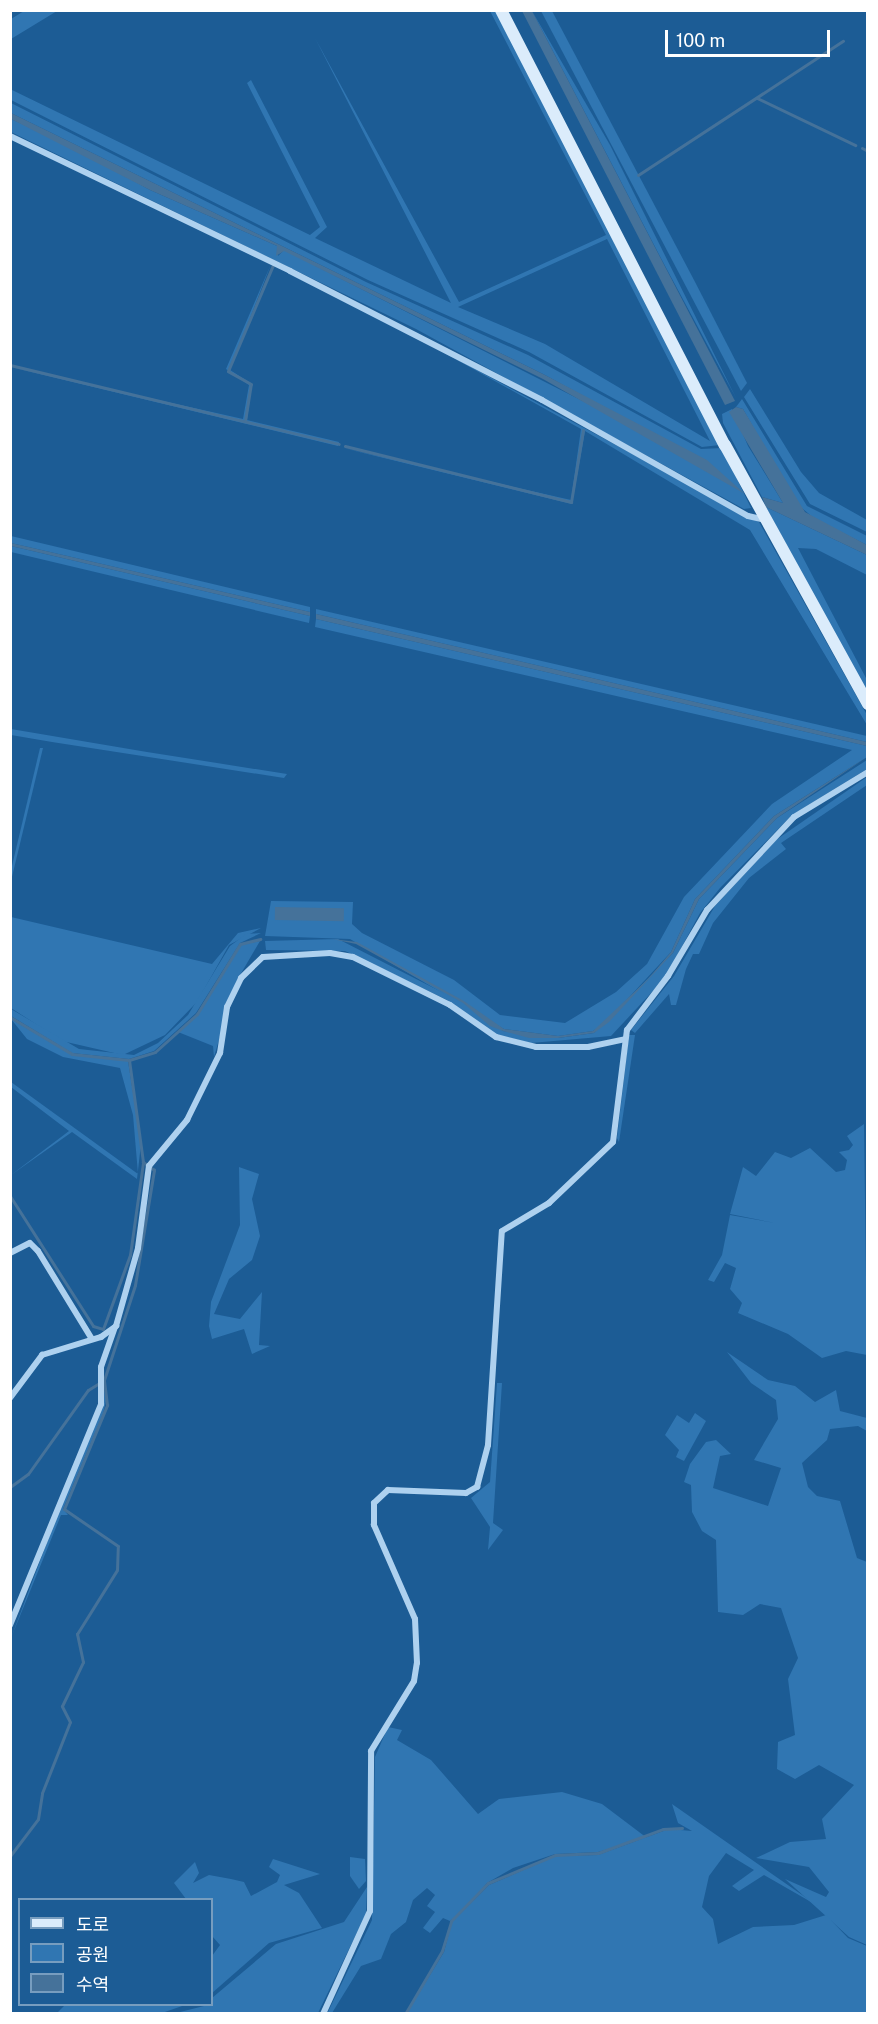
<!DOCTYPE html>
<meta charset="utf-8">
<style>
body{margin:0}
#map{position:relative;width:878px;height:2024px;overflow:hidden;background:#1c5c95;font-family:"Public Sans","Noto Sans KR",sans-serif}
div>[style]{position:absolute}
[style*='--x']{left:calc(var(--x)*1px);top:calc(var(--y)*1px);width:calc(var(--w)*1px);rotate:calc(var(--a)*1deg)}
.green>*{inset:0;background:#3076b2}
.water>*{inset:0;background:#45729a;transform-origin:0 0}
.stream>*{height:3px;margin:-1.5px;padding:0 1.5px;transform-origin:1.5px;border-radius:1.5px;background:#45729a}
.street>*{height:6px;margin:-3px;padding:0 3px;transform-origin:3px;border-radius:3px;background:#aed1ef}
.secondary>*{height:12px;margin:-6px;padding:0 6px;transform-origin:6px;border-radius:6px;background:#dbecfb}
span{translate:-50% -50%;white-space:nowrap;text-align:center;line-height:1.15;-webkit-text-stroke:4.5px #1c5c95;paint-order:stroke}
.frame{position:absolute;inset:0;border:12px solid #fff;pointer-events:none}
.legend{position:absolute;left:18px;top:1898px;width:195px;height:108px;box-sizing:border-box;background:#1c5c95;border:2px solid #779dbf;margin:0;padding:8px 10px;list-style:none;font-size:18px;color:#fff}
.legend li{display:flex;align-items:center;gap:12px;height:30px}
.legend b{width:30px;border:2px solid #779dbf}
.scale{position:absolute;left:665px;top:30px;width:165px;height:27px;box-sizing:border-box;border:3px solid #fff;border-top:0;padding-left:8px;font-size:18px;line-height:21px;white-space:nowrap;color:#fff;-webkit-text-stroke:4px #1c5c95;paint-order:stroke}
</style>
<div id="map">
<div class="green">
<i style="clip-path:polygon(24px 11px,24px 10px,57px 11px,11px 39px,11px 19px)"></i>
<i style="clip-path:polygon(evenodd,490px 11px,496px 11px,720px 445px,702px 447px,529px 352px,368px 280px,11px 100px,10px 89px,310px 235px,320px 227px,247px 83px,251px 80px,327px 227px,315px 238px,451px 303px,315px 38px,459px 302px,606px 235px,490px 11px,607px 239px,710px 441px,545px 344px,458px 307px,607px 239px)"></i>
<i style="clip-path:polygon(532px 11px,610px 145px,736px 398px,664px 264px)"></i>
<i style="clip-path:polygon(541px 11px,552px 11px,694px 280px,747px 383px,741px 391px)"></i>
<i style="clip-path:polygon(11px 103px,366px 282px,528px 355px,701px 449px,722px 448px,751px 508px,744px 509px,416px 329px,11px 132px,11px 119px,68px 145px,150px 190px,277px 246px,278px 256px,284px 250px,715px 468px,545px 375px,11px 113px)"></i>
<i style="clip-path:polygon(271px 264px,230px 370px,252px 384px,247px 420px,339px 442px,338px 446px,11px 367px,243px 419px,249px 385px,226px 369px)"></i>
<i style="clip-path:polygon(432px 346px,759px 522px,867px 715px,867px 725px,750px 530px,585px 431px,572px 504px,343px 448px,571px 500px,581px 429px)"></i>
<i style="clip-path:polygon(750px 389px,801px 472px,819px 493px,867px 520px,867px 532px,810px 504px,744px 397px)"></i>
<i style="clip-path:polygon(742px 399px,807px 506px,867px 536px,867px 545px,815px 519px,797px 504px,743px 409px,736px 407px)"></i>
<i style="clip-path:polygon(732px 409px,748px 446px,783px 503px,762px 497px,723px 423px,722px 414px)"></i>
<i style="clip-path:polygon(766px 507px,867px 555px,867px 575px,816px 549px,798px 548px,867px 680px,867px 694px)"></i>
<i style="clip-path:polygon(11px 536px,310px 607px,310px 612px,11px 543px)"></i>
<i style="clip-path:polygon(11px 546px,310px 616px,309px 623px,11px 552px)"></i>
<i style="clip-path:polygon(316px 609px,867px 736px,867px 742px,316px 614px)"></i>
<i style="clip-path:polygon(316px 619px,867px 746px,867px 757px,774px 816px,695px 899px,671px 952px,607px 1021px,593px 1031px,558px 1036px,504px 1029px,350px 939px,265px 936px,271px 901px,353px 902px,352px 924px,362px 933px,454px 980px,500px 1015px,565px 1023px,616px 992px,647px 964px,684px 897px,772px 804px,852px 750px,315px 627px)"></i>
<i style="clip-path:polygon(11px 729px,147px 752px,287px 774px,284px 778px,52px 742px,11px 735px)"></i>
<i style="clip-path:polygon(40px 748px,43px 748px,11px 881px,11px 870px)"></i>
<i style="clip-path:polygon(867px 760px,867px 769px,792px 815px,720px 888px,700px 913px,665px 978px,611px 1036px,531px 1043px,497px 1035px,447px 1000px,345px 951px,266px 950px,265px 941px,338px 939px,463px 1003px,503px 1031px,558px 1038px,594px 1033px,673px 953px,699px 899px,777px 818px)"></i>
<i style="clip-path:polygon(867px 777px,867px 785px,781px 843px,786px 849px,749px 878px,713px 923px,699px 954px,693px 954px,686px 969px,676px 1005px,671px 1005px,669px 994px,635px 1033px,631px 1030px,674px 976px,715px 906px,776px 840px)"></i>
<i style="clip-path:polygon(11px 917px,212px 964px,238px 933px,261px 928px,229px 945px,197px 1002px,165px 1035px,123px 1055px,62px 1041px,11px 1008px)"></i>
<i style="clip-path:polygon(261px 933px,240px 943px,196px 1013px,154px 1051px,129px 1059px,72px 1053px,11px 1016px,11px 1009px,79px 1049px,134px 1055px,158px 1043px,188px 1015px,230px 946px,246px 934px)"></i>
<i style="clip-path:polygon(260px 941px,236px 982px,214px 1057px,213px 1046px,178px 1032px,198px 1015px,241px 945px)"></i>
<i style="clip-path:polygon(11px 1019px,72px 1055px,128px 1061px,141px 1144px,137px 1179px,72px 1132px,11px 1175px,69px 1131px,11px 1087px,11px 1082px,138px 1174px,133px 1115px,120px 1068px,63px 1057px,27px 1039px)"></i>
<i style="clip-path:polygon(629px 1035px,635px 1035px,619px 1142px,617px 1138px)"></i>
<i style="clip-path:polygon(864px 1124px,867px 1355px,846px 1351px,822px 1358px,788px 1334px,738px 1313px,742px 1303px,730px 1289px,736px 1268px,725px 1263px,714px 1282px,708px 1280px,722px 1255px,730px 1215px,775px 1223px,730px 1214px,743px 1167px,756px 1176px,775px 1152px,791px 1158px,810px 1148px,836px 1172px,845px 1170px,847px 1160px,839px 1152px,849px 1150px,853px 1145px,847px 1136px)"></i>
<i style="clip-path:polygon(239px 1167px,259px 1174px,252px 1199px,260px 1236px,252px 1260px,229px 1279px,214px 1314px,240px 1319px,262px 1292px,259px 1345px,270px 1346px,252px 1354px,244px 1329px,212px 1339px,209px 1326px,211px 1302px,240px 1225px)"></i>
<i style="clip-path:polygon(727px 1352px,768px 1380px,795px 1386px,815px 1402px,836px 1390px,840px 1411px,867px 1418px,867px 1431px,858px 1426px,830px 1429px,827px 1440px,802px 1463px,808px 1487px,817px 1496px,840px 1501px,857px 1558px,867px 1562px,867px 1945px,849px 1937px,785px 1879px,826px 1897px,829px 1892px,809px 1867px,756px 1858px,790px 1842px,826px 1839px,822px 1819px,854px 1785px,819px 1765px,795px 1779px,777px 1769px,778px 1742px,795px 1735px,788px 1679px,798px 1658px,781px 1608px,760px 1604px,743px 1615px,718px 1612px,716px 1540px,702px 1531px,692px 1512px,691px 1485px,684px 1482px,690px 1464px,706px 1442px,716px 1440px,731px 1454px,720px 1456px,713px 1488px,768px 1506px,781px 1468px,754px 1460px,778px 1419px,776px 1400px,751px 1383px)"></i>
<i style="clip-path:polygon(497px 1383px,502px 1383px,493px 1523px,503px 1530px,488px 1550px,490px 1527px,471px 1498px,490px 1482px)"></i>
<i style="clip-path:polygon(106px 1386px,107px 1397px,103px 1414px,63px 1509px,68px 1515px,61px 1515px,11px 1638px)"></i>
<i style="clip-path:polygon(695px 1413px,706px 1421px,684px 1461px,676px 1457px,679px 1450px,665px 1435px,677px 1415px,689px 1423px)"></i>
<i style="clip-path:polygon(388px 1727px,402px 1730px,397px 1740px,431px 1760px,478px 1814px,499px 1799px,562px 1792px,602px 1804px,647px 1838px,598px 1852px,555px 1854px,513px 1868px,487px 1883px,461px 1913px,450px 1921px,443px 1918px,430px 1933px,423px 1928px,435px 1912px,427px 1906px,435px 1895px,427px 1888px,413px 1900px,406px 1922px,391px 1934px,381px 1959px,361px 1966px,332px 2013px,327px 2014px,372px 1920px,375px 1757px)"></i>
<i style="clip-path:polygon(672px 1804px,818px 1906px,764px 1875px,739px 1891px,732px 1886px,754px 1870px,726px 1853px,709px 1876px,702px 1907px,713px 1919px,718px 1944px,753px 1927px,794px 1925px,826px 1915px,848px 1938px,867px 1946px,867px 2013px,407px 2013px,444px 1952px,452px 1922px,489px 1885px,556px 1856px,598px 1855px,669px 1829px,692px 1831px,678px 1823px)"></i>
<i style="clip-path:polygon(350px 1857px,365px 1859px,366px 1881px,359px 1889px,350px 1876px)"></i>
<i style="clip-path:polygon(273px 1859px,320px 1874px,284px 1885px,299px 1893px,322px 1928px,269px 1943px,212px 1993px,212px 1956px,220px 1945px,212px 1936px,212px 1900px,186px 1899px,174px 1883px,195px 1862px,199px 1873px,193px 1883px,209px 1875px,231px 1879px,244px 1882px,251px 1896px,277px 1882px,280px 1875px,269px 1867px)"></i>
<i style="clip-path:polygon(367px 1887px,366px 1914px,318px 2013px,172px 2014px,212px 2004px,212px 1998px,276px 1944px,344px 1922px)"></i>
<i style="clip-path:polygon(65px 2005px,66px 2004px,185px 2005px,162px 2013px,57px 2013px)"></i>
</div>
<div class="water">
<i style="clip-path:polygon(522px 11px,532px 11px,735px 401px,725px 405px)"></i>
<i style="clip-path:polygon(11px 113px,545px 375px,707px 460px,745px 494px,543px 379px,284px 251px,276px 256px,277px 246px,150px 190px,11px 119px)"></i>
<i style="clip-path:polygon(736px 407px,743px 409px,805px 512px,867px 545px,867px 555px,766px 507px,762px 497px,783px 503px,729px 412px)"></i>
<i style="clip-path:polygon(11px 543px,310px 612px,310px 616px,11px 546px)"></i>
<i style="clip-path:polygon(316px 614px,867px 742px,867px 746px,316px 619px)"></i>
<i style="clip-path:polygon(867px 757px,777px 818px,699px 899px,673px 953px,609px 1022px,594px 1033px,558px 1038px,529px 1038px,503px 1031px,490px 1026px,463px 1003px,356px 944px,332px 939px,357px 942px,464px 1001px,504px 1029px,558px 1036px,593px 1031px,648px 979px,671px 952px,695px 899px,774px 816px)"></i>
<i style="left:275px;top:907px;width:69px;height:13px;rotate:1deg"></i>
</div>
<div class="stream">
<i style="--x:757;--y:98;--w:109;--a:25.6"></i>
<i style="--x:862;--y:148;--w:7;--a:27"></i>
<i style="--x:638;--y:175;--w:245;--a:-33.2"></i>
<i style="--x:10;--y:365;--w:338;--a:13.5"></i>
<i style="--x:245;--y:421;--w:37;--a:-81"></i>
<i style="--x:251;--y:384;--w:26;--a:-151"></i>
<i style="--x:228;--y:371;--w:115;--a:-67"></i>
<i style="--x:345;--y:446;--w:233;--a:13.9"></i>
<i style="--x:571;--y:502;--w:73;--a:-80.5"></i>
<i style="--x:10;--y:1017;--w:72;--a:30.8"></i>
<i style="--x:72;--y:1054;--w:57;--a:6"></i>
<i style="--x:129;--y:1060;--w:27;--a:-17"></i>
<i style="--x:155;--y:1052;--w:57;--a:-42.1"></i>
<i style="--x:197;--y:1014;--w:82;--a:-58.4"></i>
<i style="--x:240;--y:944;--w:21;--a:-14"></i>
<i style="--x:10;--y:1196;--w:154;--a:57.4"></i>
<i style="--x:93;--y:1326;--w:10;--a:17"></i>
<i style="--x:103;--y:1329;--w:79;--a:-70"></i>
<i style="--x:130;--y:1255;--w:94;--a:-82"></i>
<i style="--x:10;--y:1487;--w:22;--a:-36"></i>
<i style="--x:28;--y:1474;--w:103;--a:-54.5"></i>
<i style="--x:88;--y:1390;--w:19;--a:-32"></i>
<i style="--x:104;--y:1380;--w:100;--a:-71.9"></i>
<i style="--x:135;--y:1285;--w:117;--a:-80.6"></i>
<i style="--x:154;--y:1170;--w:14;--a:-144"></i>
<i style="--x:143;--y:1162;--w:103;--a:-97.8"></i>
<i style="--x:10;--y:1856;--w:46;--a:-52.9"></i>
<i style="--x:38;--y:1819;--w:26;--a:-81"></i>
<i style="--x:42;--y:1793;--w:76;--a:-68.5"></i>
<i style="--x:70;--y:1722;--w:18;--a:-117"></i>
<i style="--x:62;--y:1706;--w:49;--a:-64.5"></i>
<i style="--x:83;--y:1662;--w:29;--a:-102"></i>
<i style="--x:77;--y:1634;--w:75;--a:-58"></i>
<i style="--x:117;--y:1570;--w:24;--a:-88"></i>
<i style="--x:118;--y:1546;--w:65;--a:-145.6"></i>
<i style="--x:64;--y:1509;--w:113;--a:-67.5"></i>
<i style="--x:107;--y:1405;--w:25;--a:-97"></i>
<i style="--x:405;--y:2014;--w:73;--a:-59.6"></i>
<i style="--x:442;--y:1951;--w:31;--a:-73"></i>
<i style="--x:451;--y:1921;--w:53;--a:-45.8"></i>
<i style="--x:488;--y:1883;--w:73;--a:-22.7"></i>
<i style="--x:555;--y:1855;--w:43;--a:-2.7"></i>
<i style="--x:598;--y:1853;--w:69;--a:-20.3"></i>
<i style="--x:663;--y:1829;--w:19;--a:-3"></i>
</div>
<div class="street">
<i style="--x:10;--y:136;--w:311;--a:25.7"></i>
<i style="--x:290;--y:271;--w:283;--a:27.1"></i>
<i style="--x:542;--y:400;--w:236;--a:29.4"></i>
<i style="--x:748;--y:516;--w:18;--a:13"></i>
<i style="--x:10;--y:1253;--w:22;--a:-27"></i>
<i style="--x:30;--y:1243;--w:11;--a:45"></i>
<i style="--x:38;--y:1251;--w:103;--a:58.5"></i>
<i style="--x:10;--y:1398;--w:54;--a:-53.3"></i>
<i style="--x:42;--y:1355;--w:62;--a:-17"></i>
<i style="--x:101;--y:1337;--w:19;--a:-36"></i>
<i style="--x:116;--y:1326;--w:81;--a:-74.2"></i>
<i style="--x:138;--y:1248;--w:83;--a:-82.4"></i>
<i style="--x:149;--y:1166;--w:60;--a:-50.4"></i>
<i style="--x:187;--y:1120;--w:75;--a:-63.8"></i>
<i style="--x:220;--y:1053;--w:47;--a:-81.3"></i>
<i style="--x:227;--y:1007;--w:32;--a:-64"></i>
<i style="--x:241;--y:978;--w:30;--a:-44"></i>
<i style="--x:263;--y:957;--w:67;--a:-3.4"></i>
<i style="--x:330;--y:953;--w:23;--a:10"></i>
<i style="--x:353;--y:957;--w:108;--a:26.3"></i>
<i style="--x:450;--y:1005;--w:56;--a:34.8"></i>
<i style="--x:496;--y:1037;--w:41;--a:14"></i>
<i style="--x:536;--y:1047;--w:52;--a:0"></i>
<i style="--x:588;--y:1047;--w:38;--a:-12"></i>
<i style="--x:10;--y:1625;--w:239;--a:-67.6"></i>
<i style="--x:101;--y:1404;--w:37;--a:-90"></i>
<i style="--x:101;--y:1367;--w:42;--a:-70.7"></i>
<i style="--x:323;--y:2014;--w:113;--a:-65.5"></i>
<i style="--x:370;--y:1911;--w:160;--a:-89.6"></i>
<i style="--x:371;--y:1751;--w:82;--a:-58.4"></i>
<i style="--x:414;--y:1681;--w:18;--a:-81"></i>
<i style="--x:417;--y:1663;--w:44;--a:-92.6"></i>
<i style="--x:415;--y:1619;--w:103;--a:-113.6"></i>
<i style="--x:374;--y:1525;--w:22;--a:-90"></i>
<i style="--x:374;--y:1503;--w:19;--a:-43"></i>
<i style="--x:388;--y:1490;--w:78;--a:2.2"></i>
<i style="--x:466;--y:1493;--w:13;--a:-29"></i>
<i style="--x:477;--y:1487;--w:43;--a:-75.3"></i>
<i style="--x:488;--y:1445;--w:214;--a:-86.3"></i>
<i style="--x:502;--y:1231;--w:55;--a:-30.8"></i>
<i style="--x:549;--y:1203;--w:88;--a:-43.6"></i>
<i style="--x:613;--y:1142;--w:113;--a:-82.9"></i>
<i style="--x:627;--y:1030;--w:68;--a:-52.8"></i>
<i style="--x:668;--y:976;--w:77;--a:-59.4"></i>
<i style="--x:707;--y:910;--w:127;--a:-46.9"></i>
<i style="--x:794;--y:817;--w:87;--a:-31.3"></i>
</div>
<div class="secondary">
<i style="--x:501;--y:10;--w:489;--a:62.8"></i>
<i style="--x:725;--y:445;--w:296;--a:61.1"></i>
</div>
<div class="frame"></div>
<ul class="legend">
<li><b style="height:8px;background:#dbecfb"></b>도로</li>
<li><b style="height:16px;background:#3076b2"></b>공원</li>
<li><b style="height:16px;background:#45729a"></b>수역</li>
</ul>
<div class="scale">100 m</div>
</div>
